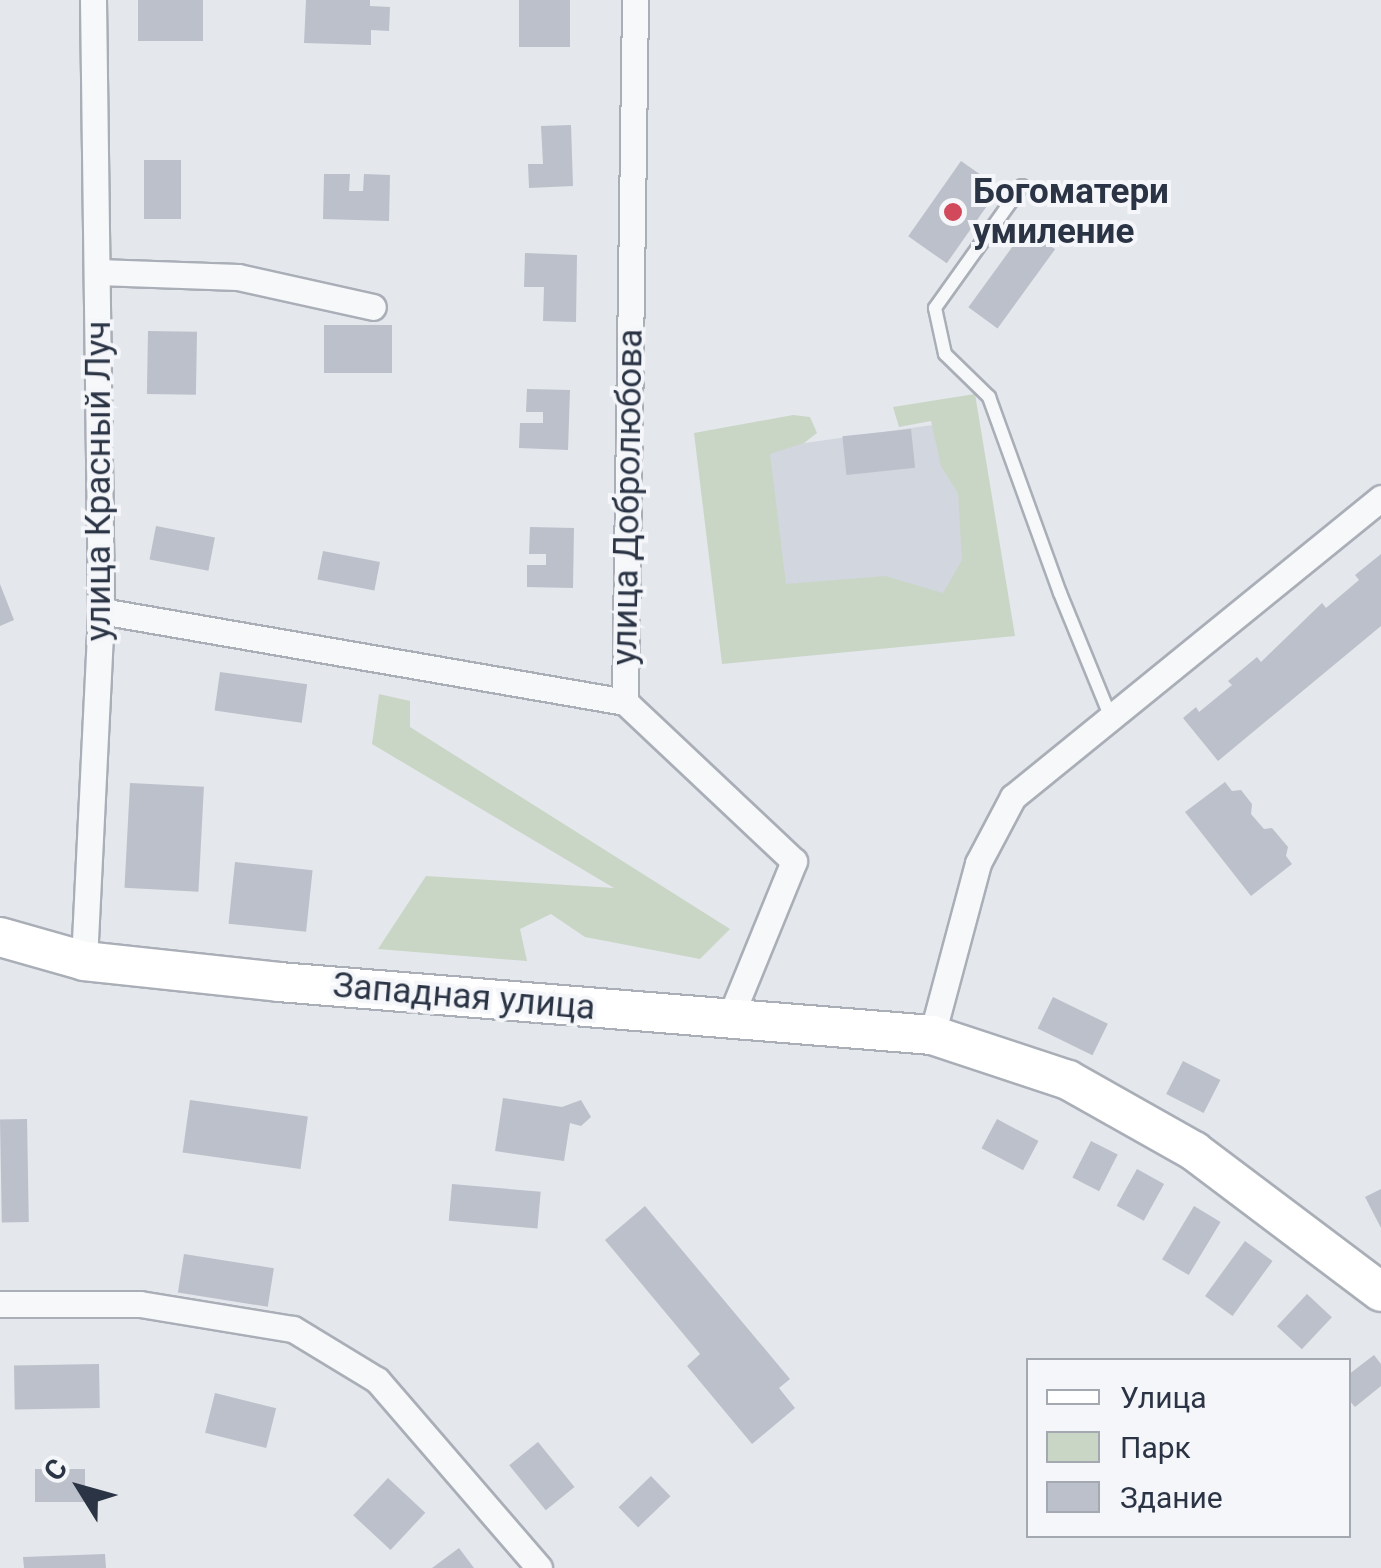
<!DOCTYPE html>
<meta charset="utf-8">
<style>
body{margin:0}
#map{position:relative;width:1381px;height:1568px;overflow:hidden;background:#e4e7ec;font-family:Roboto,sans-serif}
div>[style]{position:absolute}
[style*='--x']{left:calc(var(--x)*1px);top:calc(var(--y)*1px);width:calc(var(--w)*1px);rotate:calc(var(--a)*1deg)}
.built>*{inset:0;background:#d2d6de;transform-origin:0 0}
.green>*{inset:0;background:#c9d6c5}
.building>*{inset:0;background:#bbc0ca;transform-origin:0 0}
.roads{filter:drop-shadow(2px 0 #a9aeb7) drop-shadow(-2px 0 #a9aeb7) drop-shadow(0 2px #a9aeb7) drop-shadow(0 -2px #a9aeb7)}
.lane>*{height:12px;margin:-6px;padding:0 6px;transform-origin:6px;border-radius:6px;background:#f7f8fa}
.street>*{height:25px;margin:-12.5px;padding:0 12.5px;transform-origin:12.5px;border-radius:12.5px;background:#f7f8fa}
.secondary>*{height:38px;margin:-19px;padding:0 19px;transform-origin:19px;border-radius:19px;background:#fff}
.dots>*{width:28px;height:28px;translate:-50% -50%;box-sizing:border-box;border:5px solid #f4f6f9;border-radius:50%}
span{translate:-50% -50%;white-space:nowrap;text-align:center;line-height:1.15;-webkit-text-stroke:8px #f4f6f9;paint-order:stroke}
.poi-label{font-size:35px;color:#2b3445;font-weight:700}
.left{translate:0 -50%;text-align:left}
.street-label{font-size:35px;color:#2b3445}
.legend{position:absolute;left:1026px;top:1358px;width:325px;height:180px;box-sizing:border-box;background:#f4f6f9;border:2px solid #a4a8b1;margin:0;padding:12px 18px;list-style:none;font-size:30px;color:#2b3445}
.legend li{display:flex;align-items:center;gap:20px;height:50px}
.legend b{width:50px;border:2px solid #a4a8b1}
.north{position:absolute;left:30px;top:1438px;width:100px;height:100px;-webkit-text-stroke:8px #f4f6f9;paint-order:stroke;rotate:307deg;font-size:28px;font-weight:700;line-height:40px;text-align:center;color:#2b3445}
.north::after{content:'';display:block;margin:auto;width:35px;height:45px;background:#2b3445;clip-path:polygon(50% 0,100% 100%,50% 72%,0 100%)}
</style>
<div id="map">
<div class="built">
<i style="left:954px;top:422px;width:169px;height:219px;rotate:82deg"></i>
</div>
<div class="green">
<i style="clip-path:polygon(975px 394px,1015px 636px,722px 664px,694px 433px,793px 415px,810px 417px,817px 433px,804px 443px,770px 454px,786px 584px,885px 576px,943px 593px,962px 560px,958px 493px,941px 466px,931px 421px,899px 427px,893px 407px)"></i>
<i style="clip-path:polygon(379px 694px,410px 701px,410px 727px,730px 929px,700px 959px,585px 937px,551px 914px,520px 929px,527px 961px,378px 949px,426px 876px,614px 888px,372px 744px)"></i>
</div>
<div class="building">
<i style="left:138px;top:0;width:65px;height:41px"></i>
<i style="clip-path:polygon(306px 0,370px 0,370px 6px,390px 7px,389px 31px,371px 30px,371px 45px,304px 43px)"></i>
<i style="left:519px;top:0;width:51px;height:47px"></i>
<i style="clip-path:polygon(571px 125px,573px 186px,529px 188px,528px 164px,543px 164px,541px 126px)"></i>
<i style="left:144px;top:160px;width:37px;height:59px"></i>
<i style="left:961px;top:161px;width:47px;height:92px;rotate:35deg"></i>
<i style="clip-path:polygon(324px 174px,350px 174px,349px 191px,363px 191px,364px 174px,390px 175px,389px 221px,323px 219px)"></i>
<i style="left:1026px;top:228px;width:36px;height:98px;rotate:36deg"></i>
<i style="clip-path:polygon(525px 253px,577px 255px,576px 322px,543px 321px,544px 287px,524px 287px)"></i>
<i style="left:324px;top:325px;width:68px;height:48px"></i>
<i style="left:148px;top:331px;width:49px;height:63px;rotate:1deg"></i>
<i style="clip-path:polygon(527px 389px,570px 390px,568px 450px,519px 448px,520px 423px,543px 423px,543px 412px,526px 412px)"></i>
<i style="left:911px;top:429px;width:39px;height:69px;rotate:84deg"></i>
<i style="left:156px;top:526px;width:60px;height:34px;rotate:11deg"></i>
<i style="clip-path:polygon(530px 527px,574px 528px,573px 588px,527px 587px,527px 565px,546px 565px,546px 554px,529px 554px)"></i>
<i style="left:323px;top:551px;width:58px;height:29px;rotate:11deg"></i>
<i style="clip-path:polygon(1381px 554px,1381px 626px,1218px 761px,1183px 718px,1196px 707px,1199px 712px,1232px 685px,1228px 681px,1257px 657px,1261px 662px,1322px 603px,1326px 608px,1359px 580px,1355px 575px)"></i>
<i style="clip-path:polygon(0 584px,14px 620px,0 626px)"></i>
<i style="left:220px;top:672px;width:88px;height:39px;rotate:8deg"></i>
<i style="clip-path:polygon(1225px 782px,1232px 791px,1241px 790px,1252px 804px,1251px 814px,1264px 829px,1272px 828px,1288px 847px,1286px 856px,1292px 864px,1251px 896px,1185px 812px)"></i>
<i style="left:130px;top:783px;width:74px;height:105px;rotate:3deg"></i>
<i style="left:235px;top:862px;width:78px;height:62px;rotate:6deg"></i>
<i style="left:1053px;top:997px;width:61px;height:35px;rotate:26deg"></i>
<i style="left:1183px;top:1061px;width:42px;height:37px;rotate:27deg"></i>
<i style="clip-path:polygon(503px 1098px,562px 1107px,581px 1100px,591px 1117px,581px 1126px,570px 1123px,564px 1161px,495px 1151px)"></i>
<i style="left:190px;top:1100px;width:119px;height:53px;rotate:8deg"></i>
<i style="left:27px;top:1119px;width:103px;height:27px;rotate:89deg"></i>
<i style="left:997px;top:1119px;width:47px;height:33px;rotate:28deg"></i>
<i style="left:1091px;top:1141px;width:30px;height:41px;rotate:27deg"></i>
<i style="left:1137px;top:1169px;width:31px;height:42px;rotate:29deg"></i>
<i style="left:452px;top:1184px;width:89px;height:37px;rotate:5deg"></i>
<i style="clip-path:polygon(1381px 1189px,1381px 1228px,1365px 1197px)"></i>
<i style="clip-path:polygon(645px 1206px,790px 1379px,779px 1388px,795px 1408px,752px 1444px,687px 1366px,700px 1354px,605px 1240px)"></i>
<i style="left:1194px;top:1206px;width:31px;height:62px;rotate:31deg"></i>
<i style="left:1245px;top:1241px;width:34px;height:68px;rotate:36deg"></i>
<i style="left:184px;top:1254px;width:91px;height:39px;rotate:9deg"></i>
<i style="left:1307px;top:1294px;width:34px;height:44px;rotate:43deg"></i>
<i style="clip-path:polygon(1374px 1355px,1381px 1364px,1381px 1386px,1355px 1407px,1348px 1399px,1348px 1375px)"></i>
<i style="left:99px;top:1364px;width:44px;height:85px;rotate:89deg"></i>
<i style="left:215px;top:1393px;width:63px;height:41px;rotate:14deg"></i>
<i style="left:538px;top:1442px;width:58px;height:37px;rotate:51deg"></i>
<i style="left:35px;top:1469px;width:50px;height:33px"></i>
<i style="left:651px;top:1476px;width:28px;height:45px;rotate:46deg"></i>
<i style="left:388px;top:1478px;width:51px;height:51px;rotate:43deg"></i>
<i style="clip-path:polygon(459px 1548px,474px 1568px,432px 1568px)"></i>
<i style="clip-path:polygon(105px 1554px,106px 1568px,24px 1568px,23px 1557px)"></i>
</div>
<div class="roads">
<div class="lane">
<i style="--x:1022;--y:186;--w:150;--a:125.5"></i>
<i style="--x:935;--y:308;--w:47;--a:77.7"></i>
<i style="--x:945;--y:354;--w:62;--a:44.3"></i>
<i style="--x:989;--y:397;--w:208;--a:70.1"></i>
<i style="--x:1060;--y:593;--w:135;--a:67.8"></i>
</div>
<div class="street">
<i style="--x:98;--y:272;--w:140;--a:2"></i>
<i style="--x:238;--y:277;--w:138;--a:12.5"></i>
<i style="--x:101;--y:611;--w:532;--a:9.85"></i>
<i style="--x:625;--y:702;--w:702;--a:-89.18"></i>
<i style="--x:625;--y:702;--w:232;--a:43.3"></i>
<i style="--x:794;--y:861;--w:170;--a:112.2"></i>
<i style="--x:84;--y:961;--w:350;--a:-87.2"></i>
<i style="--x:101;--y:611;--w:611;--a:-90.75"></i>
<i style="--x:932;--y:1035;--w:178;--a:-75"></i>
<i style="--x:978;--y:863;--w:75;--a:-62.1"></i>
<i style="--x:1013;--y:797;--w:474;--a:-39.1"></i>
<i style="--x:0;--y:1304;--w:140;--a:0"></i>
<i style="--x:140;--y:1304;--w:155;--a:9.3"></i>
<i style="--x:293;--y:1329;--w:98;--a:31.3"></i>
<i style="--x:377;--y:1380;--w:248;--a:49.2"></i>
</div>
<div class="secondary">
<i style="--x:0;--y:937;--w:87;--a:15.9"></i>
<i style="--x:84;--y:961;--w:196;--a:6.1"></i>
<i style="--x:279;--y:982;--w:655;--a:4.64"></i>
<i style="--x:932;--y:1035;--w:143;--a:18.3"></i>
<i style="--x:1068;--y:1080;--w:145;--a:29.4"></i>
<i style="--x:1194;--y:1151;--w:234;--a:37"></i>
</div>
</div>
<div class="dots">
<i style="left:953px;top:212px;background:#d1495b"></i>
</div>
<div class="poi-label">
<span class="left" style="left:973px;top:212px">Богоматери<br>умиление</span>
</div>
<div class="street-label">
<span style="left:99px;top:481px;rotate:-90deg">улица Красный Луч</span>
<span style="left:628px;top:497px;rotate:-89deg">улица Добролюбова</span>
<span style="left:464px;top:997px;rotate:5deg">Западная улица</span>
</div>
<ul class="legend">
<li><b style="height:12px;background:#fff"></b>Улица</li>
<li><b style="height:28px;background:#c9d6c5"></b>Парк</li>
<li><b style="height:28px;background:#bbc0ca"></b>Здание</li>
</ul>
<div class="north">С</div>
</div>
